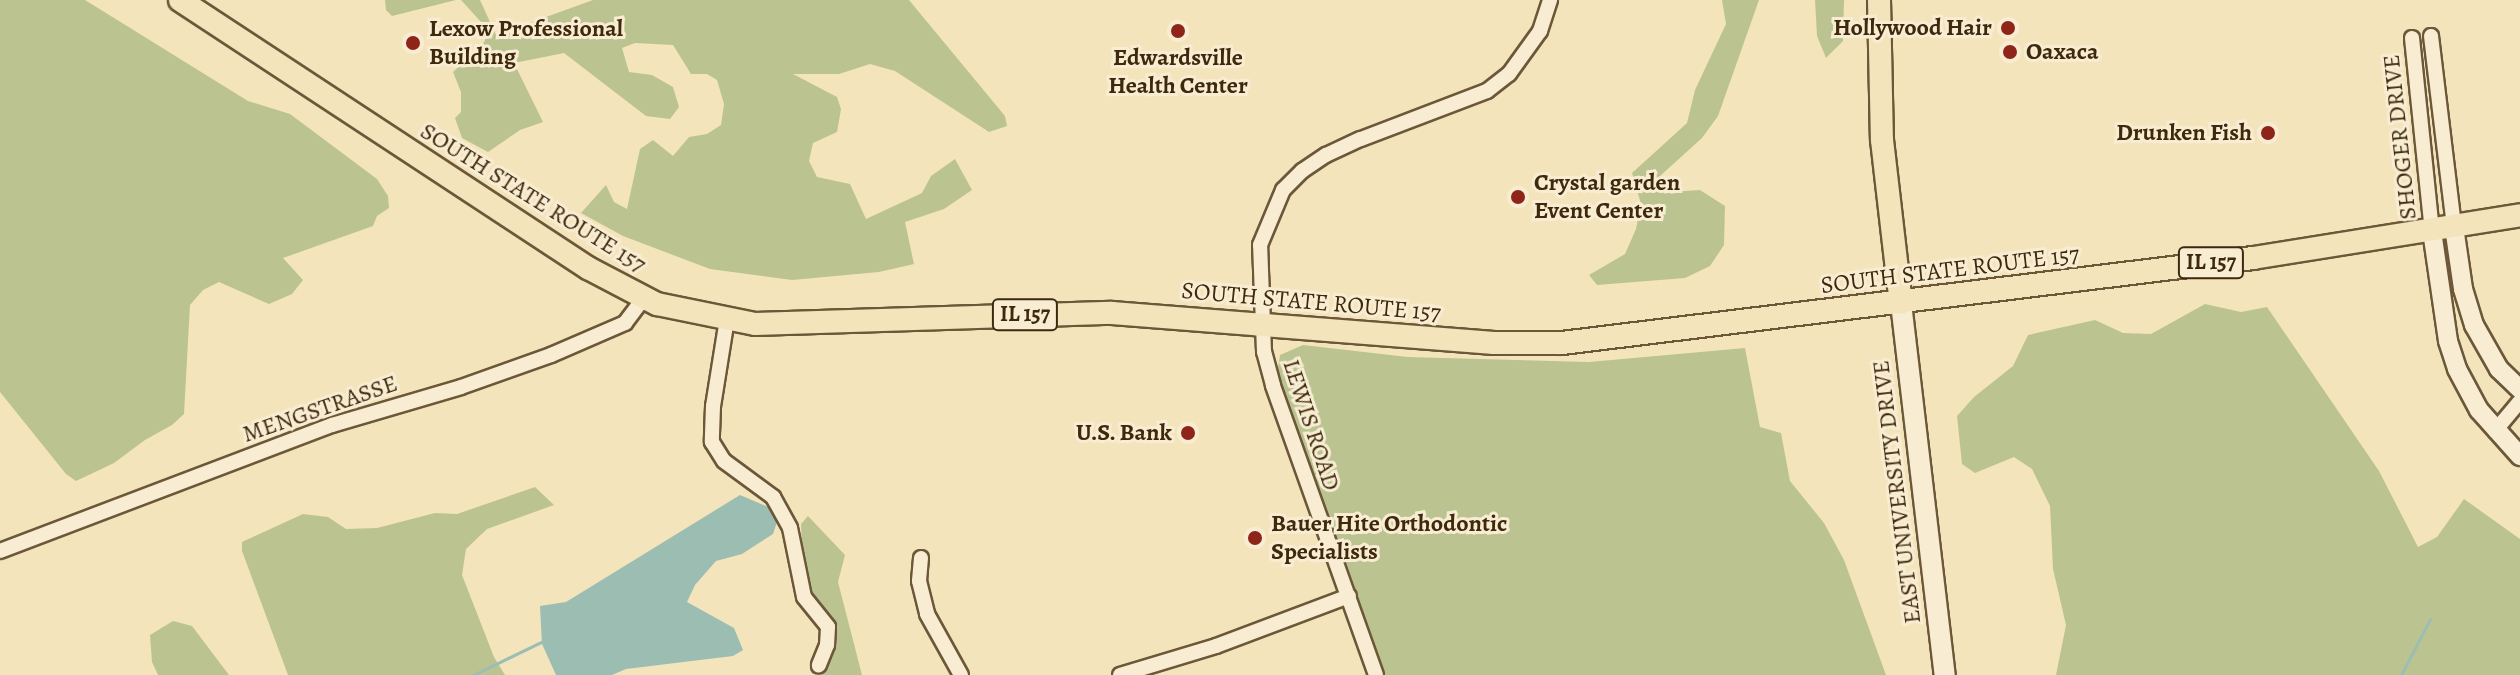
<!DOCTYPE html>
<style>
body{margin:0}
#map{position:relative;width:2520px;height:675px;overflow:hidden;background:#f4e4bc;font-family:Alegreya,serif}
div>[style]{position:absolute}
[style*='--x']{left:calc(var(--x)*1px);top:calc(var(--y)*1px);width:calc(var(--w)*1px);rotate:calc(var(--a)*1deg)}
.green>*{inset:0;background:#bbc491}
.water>*{inset:0;background:#9cbeb2}
.stream>*{height:3px;margin:-1.5px;padding:0 1.5px;transform-origin:1.5px;border-radius:1.5px;background:#9cbeb2}
.roads{filter:drop-shadow(2px 0 #6c5839) drop-shadow(-2px 0 #6c5839) drop-shadow(0 2px #6c5839) drop-shadow(0 -2px #6c5839)}
.minor>*{height:14px;margin:-7px;padding:0 7px;transform-origin:7px;border-radius:7px;background:#f8edd3}
.tertiary>*{height:18px;margin:-9px;padding:0 9px;transform-origin:9px;border-radius:9px;background:#f8edd3}
.secondary>*{height:20px;margin:-10px;padding:0 10px;transform-origin:10px;border-radius:10px;background:#f8edd3}
.primary>*{height:22px;margin:-11px;padding:0 11px;transform-origin:11px;border-radius:11px;background:#f4e4bc}
.dots>*{width:22px;height:22px;translate:-50% -50%;box-sizing:border-box;border:4px solid #f8edd3;border-radius:50%}
span{translate:-50% -50%;white-space:nowrap;text-align:center;line-height:1.15;-webkit-text-stroke:6px #f8edd3;paint-order:stroke}
.shield-label span{padding:2px 6px;background:#f8edd3;border:2px solid;border-radius:6px;-webkit-text-stroke-width:0}
.shield-label{font-size:22px;color:#3e290d;font-weight:700}
.poi-label{font-size:24px;color:#3e290d;font-weight:700}
.right{translate:-100% -50%;text-align:right}
.left{translate:0 -50%;text-align:left}
.street-label{font-size:24px;color:#3e290d}
</style>
<div id="map">
<div class="green">
<i style="clip-path:polygon(0 0,85px 0,248px 101px,290px 114px,377px 179px,388px 196px,389px 208px,377px 216px,373px 226px,283px 258px,303px 280px,292px 294px,269px 304px,219px 282px,203px 290px,190px 305px,184px 414px,172px 425px,145px 440px,114px 463px,76px 481px,66px 474px,0 392px)"></i>
<i style="clip-path:polygon(385px 0,456px 0,392px 16px,386px 10px)"></i>
<i style="clip-path:polygon(461px 0,480px 0,496px 35px,593px 0,909px 0,1005px 116px,1007px 126px,989px 132px,895px 71px,870px 64px,839px 74px,793px 74px,837px 97px,841px 109px,837px 132px,813px 143px,809px 161px,817px 177px,850px 184px,866px 219px,922px 193px,931px 176px,955px 159px,972px 190px,944px 209px,905px 222px,914px 264px,879px 272px,792px 280px,710px 269px,623px 236px,581px 213px,606px 185px,614px 202px,627px 209px,640px 149px,653px 140px,673px 156px,689px 137px,707px 134px,721px 125px,724px 104px,717px 80px,707px 74px,691px 74px,673px 45px,635px 43px,622px 48px,629px 72px,652px 75px,673px 87px,679px 107px,670px 119px,646px 116px,564px 53px,514px 63px,543px 122px,520px 130px,488px 152px,462px 138px,455px 118px,461px 112px,461px 92px,453px 72px,485px 41px,481px 22px)"></i>
<i style="clip-path:polygon(1722px 0,1759px 0,1718px 116px,1702px 138px,1660px 176px,1669px 192px,1700px 190px,1725px 206px,1724px 245px,1710px 266px,1685px 278px,1597px 285px,1589px 275px,1625px 254px,1636px 229px,1641px 204px,1632px 173px,1687px 123px,1695px 90px,1726px 24px)"></i>
<i style="clip-path:polygon(1815px 0,1844px 0,1843px 41px,1826px 58px,1817px 36px)"></i>
<i style="clip-path:polygon(2205px 304px,2241px 312px,2267px 307px,2379px 471px,2418px 547px,2437px 537px,2464px 499px,2520px 539px,2520px 675px,2056px 675px,2066px 625px,2053px 569px,2050px 506px,2032px 469px,2014px 457px,1975px 473px,1962px 464px,1957px 416px,1974px 397px,2013px 366px,2028px 335px,2095px 320px,2123px 333px,2151px 334px)"></i>
<i style="clip-path:polygon(1303px 345px,1408px 357px,1589px 362px,1745px 348px,1760px 427px,1781px 433px,1790px 481px,1824px 523px,1844px 560px,1886px 675px,1382px 675px,1277px 373px,1280px 355px)"></i>
<i style="clip-path:polygon(535px 487px,554px 505px,487px 529px,466px 549px,462px 575px,494px 657px,505px 675px,288px 675px,242px 551px,242px 542px,303px 514px,328px 517px,346px 529px,377px 528px,435px 513px,457px 514px)"></i>
<i style="clip-path:polygon(808px 516px,845px 555px,838px 582px,862px 675px,820px 675px,832px 643px,804px 585px,801px 524px)"></i>
<i style="clip-path:polygon(173px 621px,192px 626px,229px 675px,158px 675px,152px 662px,150px 635px)"></i>
</div>
<div class="water">
<i style="clip-path:polygon(740px 495px,773px 509px,778px 519px,773px 534px,742px 554px,716px 561px,695px 585px,687px 602px,734px 628px,743px 650px,733px 656px,626px 669px,612px 675px,556px 675px,542px 644px,540px 606px,566px 602px)"></i>
</div>
<div class="stream">
<i style="--x:473;--y:675;--w:80;--a:-25.9"></i>
<i style="--x:2401;--y:675;--w:63;--a:-62.6"></i>
</div>
<div class="roads">
<div class="minor">
<i style="--x:2431;--y:36;--w:192;--a:83.1"></i>
<i style="--x:2412;--y:38;--w:194;--a:84.1"></i>
<i style="--x:727;--y:319;--w:88;--a:99.1"></i>
<i style="--x:713;--y:406;--w:36;--a:92"></i>
<i style="--x:712;--y:442;--w:22;--a:58"></i>
<i style="--x:724;--y:461;--w:61;--a:36.3"></i>
<i style="--x:773;--y:497;--w:35;--a:61"></i>
<i style="--x:790;--y:528;--w:70;--a:78.5"></i>
<i style="--x:804;--y:597;--w:38;--a:51"></i>
<i style="--x:828;--y:627;--w:18;--a:93"></i>
<i style="--x:827;--y:645;--w:22;--a:112"></i>
<i style="--x:2495;--y:431;--w:39;--a:-50"></i>
<i style="--x:0;--y:551;--w:355;--a:-20.8"></i>
<i style="--x:332;--y:425;--w:134;--a:-16.4"></i>
<i style="--x:461;--y:387;--w:96;--a:-19.6"></i>
<i style="--x:551;--y:355;--w:81;--a:-23.4"></i>
<i style="--x:625;--y:323;--w:31;--a:-53"></i>
<i style="--x:921;--y:558;--w:23;--a:95"></i>
<i style="--x:919;--y:581;--w:34;--a:76"></i>
<i style="--x:927;--y:614;--w:70;--a:60.9"></i>
<i style="--x:1120;--y:675;--w:100;--a:-16.8"></i>
<i style="--x:1216;--y:646;--w:142;--a:-20.6"></i>
<i style="--x:1376;--y:675;--w:308;--a:-109.6"></i>
<i style="--x:1273;--y:385;--w:34;--a:-105"></i>
<i style="--x:1264;--y:352;--w:107;--a:-92.1"></i>
<i style="--x:1260;--y:245;--w:60;--a:-67.3"></i>
<i style="--x:1283;--y:190;--w:27;--a:-45"></i>
<i style="--x:1302;--y:171;--w:29;--a:-34"></i>
<i style="--x:1326;--y:155;--w:38;--a:-25"></i>
<i style="--x:1361;--y:139;--w:135;--a:-20.9"></i>
<i style="--x:1487;--y:91;--w:28;--a:-38"></i>
<i style="--x:1509;--y:74;--w:53;--a:-54.2"></i>
<i style="--x:1540;--y:31;--w:33;--a:-72"></i>
</div>
<div class="tertiary">
<i style="--x:2454;--y:227;--w:63;--a:81.7"></i>
<i style="--x:2463;--y:289;--w:38;--a:73"></i>
<i style="--x:2474;--y:325;--w:51;--a:60.4"></i>
<i style="--x:2499;--y:369;--w:29;--a:44"></i>
<i style="--x:2432;--y:231;--w:111;--a:81.7"></i>
<i style="--x:2448;--y:341;--w:29;--a:72"></i>
<i style="--x:2457;--y:369;--w:47;--a:61.8"></i>
<i style="--x:2479;--y:410;--w:62;--a:48.3"></i>
</div>
<div class="secondary">
<i style="--x:1901;--y:303;--w:375;--a:83.3"></i>
</div>
<div class="primary">
<i style="--x:180;--y:0;--w:488;--a:33.3"></i>
<i style="--x:588;--y:268;--w:78;--a:27.6"></i>
<i style="--x:657;--y:304;--w:100;--a:11.5"></i>
<i style="--x:755;--y:324;--w:357;--a:-1.8"></i>
<i style="--x:1112;--y:313;--w:383;--a:4.5"></i>
<i style="--x:1494;--y:343;--w:68;--a:0"></i>
<i style="--x:1562;--y:343;--w:696;--a:-7.01"></i>
<i style="--x:2253;--y:258;--w:270;--a:-9.1"></i>
<i style="--x:1879;--y:0;--w:140;--a:88.8"></i>
<i style="--x:1882;--y:140;--w:164;--a:83.4"></i>
</div>
</div>
<div class="dots">
<i style="left:2008px;top:28px;background:#8f2418"></i>
<i style="left:1178px;top:31px;background:#8f2418"></i>
<i style="left:413px;top:43px;background:#8f2418"></i>
<i style="left:2010px;top:52px;background:#8f2418"></i>
<i style="left:2268px;top:133px;background:#8f2418"></i>
<i style="left:1518px;top:197px;background:#8f2418"></i>
<i style="left:1188px;top:433px;background:#8f2418"></i>
<i style="left:1255px;top:538px;background:#8f2418"></i>
</div>
<div class="shield-label">
<span style="left:2211px;top:263px">IL 157</span>
<span style="left:1025px;top:315px">IL 157</span>
</div>
<div class="poi-label">
<span class="right" style="left:1992px;top:28px">Hollywood Hair</span>
<span class="left" style="left:429px;top:43px">Lexow Professional<br>Building</span>
<span class="left" style="left:2026px;top:52px">Oaxaca</span>
<span style="left:1178px;top:72px">Edwardsville<br>Health Center</span>
<span class="right" style="left:2252px;top:133px">Drunken Fish</span>
<span class="left" style="left:1534px;top:197px">Crystal garden<br>Event Center</span>
<span class="right" style="left:1172px;top:433px">U.S. Bank</span>
<span class="left" style="left:1271px;top:538px">Bauer Hite Orthodontic<br>Specialists</span>
</div>
<div class="street-label">
<span style="left:2400px;top:137px;rotate:-96deg">SHOGER DRIVE</span>
<span style="left:533px;top:198px;rotate:32deg">SOUTH STATE ROUTE 157</span>
<span style="left:1950px;top:270px;rotate:-7deg">SOUTH STATE ROUTE 157</span>
<span style="left:1311px;top:302px;rotate:5deg">SOUTH STATE ROUTE 157</span>
<span style="left:320px;top:409px;rotate:-19deg">MENGSTRASSE</span>
<span style="left:1311px;top:425px;rotate:72deg">LEWIS ROAD</span>
<span style="left:1897px;top:492px;rotate:-97deg">EAST UNIVERSITY DRIVE</span>
</div>
</div>
